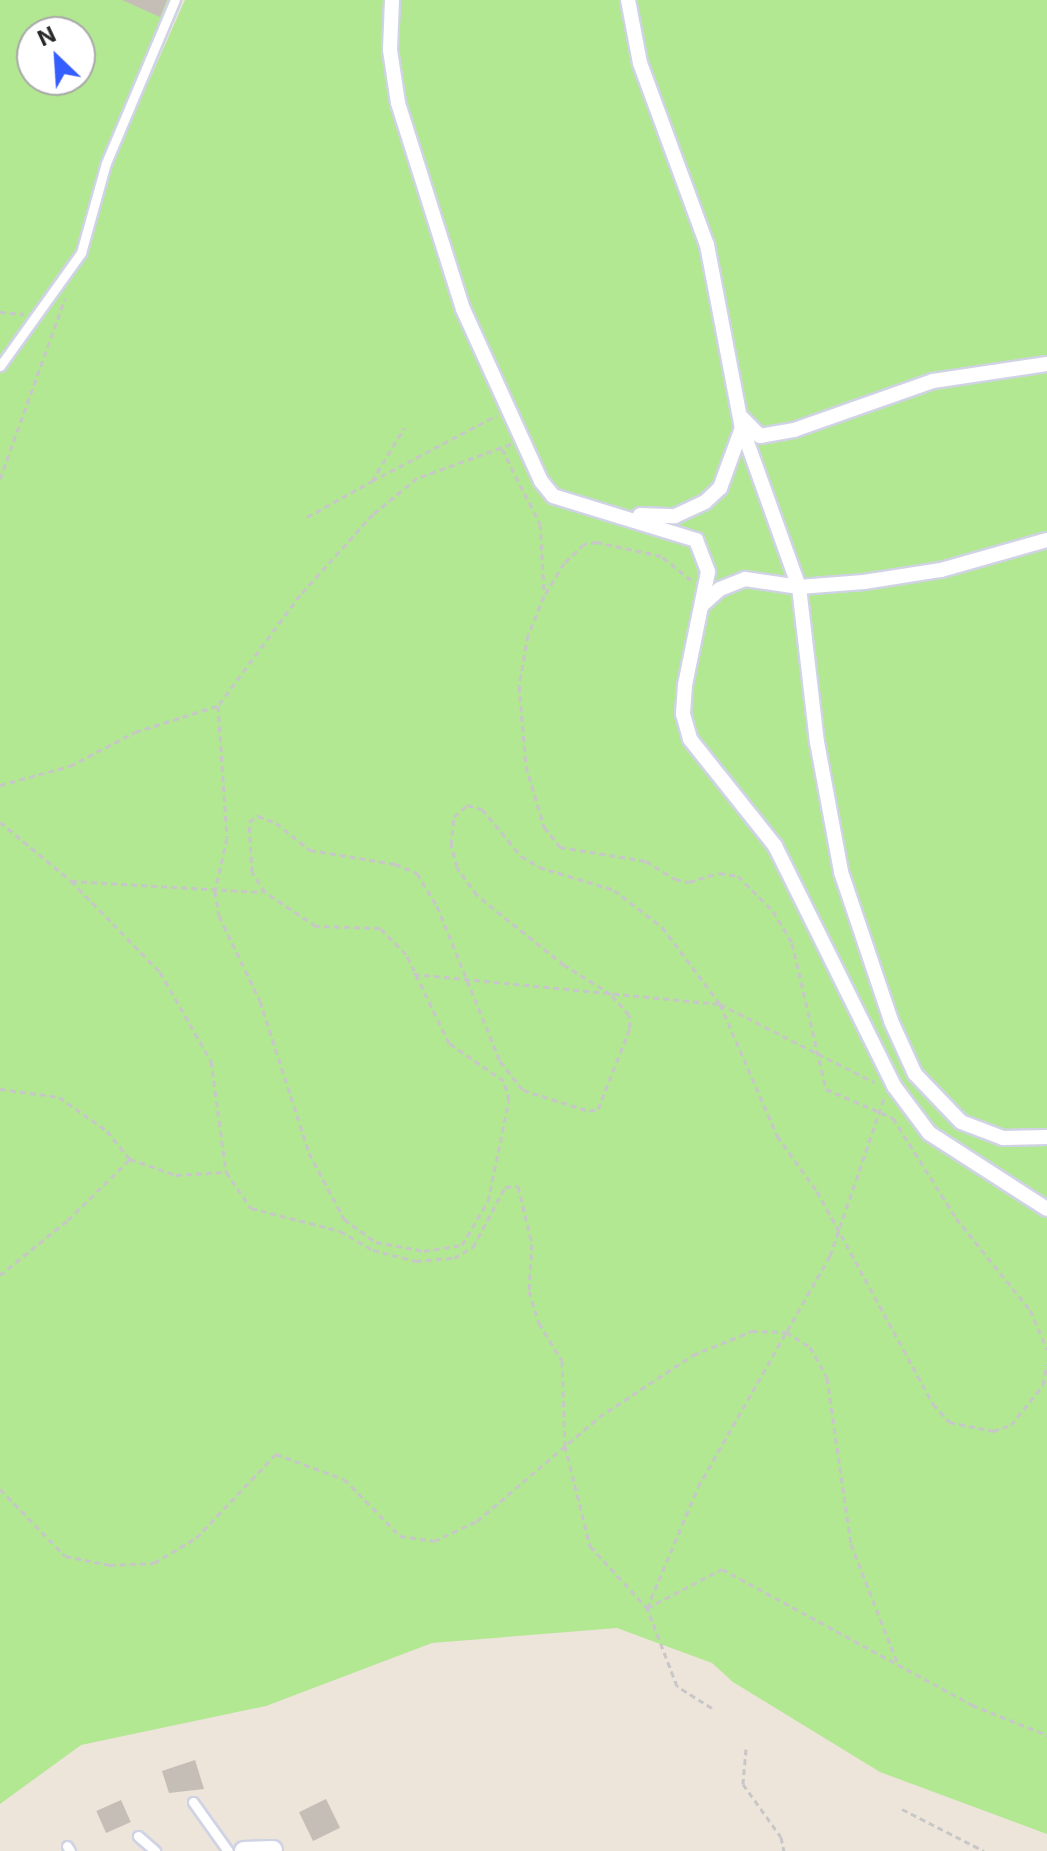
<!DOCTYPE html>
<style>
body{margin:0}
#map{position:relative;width:1047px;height:1851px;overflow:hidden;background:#ede4da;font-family:Inter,sans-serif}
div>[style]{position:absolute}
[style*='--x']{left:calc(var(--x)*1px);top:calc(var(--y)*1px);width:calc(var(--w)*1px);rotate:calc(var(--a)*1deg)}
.green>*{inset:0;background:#b1e891}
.building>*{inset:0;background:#c4beb7;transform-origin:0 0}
.path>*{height:3px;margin-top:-1.5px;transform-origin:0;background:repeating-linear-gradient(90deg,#c7c7c7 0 6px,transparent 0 10px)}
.roads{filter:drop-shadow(2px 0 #cfd3e4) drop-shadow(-2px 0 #cfd3e4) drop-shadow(0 2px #cfd3e4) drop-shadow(0 -2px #cfd3e4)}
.service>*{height:9px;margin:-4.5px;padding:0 4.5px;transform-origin:4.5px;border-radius:4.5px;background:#fff}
.pedestrian>*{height:14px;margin:-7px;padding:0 7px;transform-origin:7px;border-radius:7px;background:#fff}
.minor>*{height:18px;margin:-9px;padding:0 9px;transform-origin:9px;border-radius:9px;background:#fff}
span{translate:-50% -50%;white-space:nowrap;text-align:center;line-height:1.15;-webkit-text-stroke:8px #fff;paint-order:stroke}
.north{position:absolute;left:16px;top:16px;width:80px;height:80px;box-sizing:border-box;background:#fff;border:2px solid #a9a9a9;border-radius:50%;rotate:335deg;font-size:22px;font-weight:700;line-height:32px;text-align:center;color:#292929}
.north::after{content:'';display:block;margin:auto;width:28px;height:36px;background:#355eff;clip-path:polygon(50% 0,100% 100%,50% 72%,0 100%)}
</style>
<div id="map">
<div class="green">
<i style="clip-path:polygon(evenodd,0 0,169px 0,136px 77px,149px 81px,185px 0,1047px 0,1047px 1834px,880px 1772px,733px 1682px,712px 1663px,617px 1628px,432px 1643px,266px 1706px,81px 1745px,0 1804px,0 0,32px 32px,80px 32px,80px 80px,32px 80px,32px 32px)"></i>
</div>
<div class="building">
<i style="clip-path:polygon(122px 0,167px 0,160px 17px)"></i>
<i style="clip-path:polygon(195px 1760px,204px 1789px,169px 1793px,162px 1771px)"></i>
<i style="left:326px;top:1799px;width:32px;height:30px;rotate:64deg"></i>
<i style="left:121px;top:1800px;width:24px;height:27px;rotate:66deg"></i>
</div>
<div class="path">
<i style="--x:0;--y:312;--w:24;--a:5"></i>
<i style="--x:511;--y:444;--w:100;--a:160.1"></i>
<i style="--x:417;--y:478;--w:57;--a:140.7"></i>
<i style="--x:373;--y:514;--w:109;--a:132"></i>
<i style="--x:300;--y:595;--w:138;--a:126.5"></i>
<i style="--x:218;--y:706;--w:132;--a:86.1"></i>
<i style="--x:227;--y:838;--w:54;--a:102.8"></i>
<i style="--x:215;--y:891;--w:25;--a:81"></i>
<i style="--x:219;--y:916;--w:94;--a:64.2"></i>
<i style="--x:260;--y:1001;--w:160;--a:72.1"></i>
<i style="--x:309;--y:1153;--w:75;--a:62.1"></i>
<i style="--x:344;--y:1219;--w:39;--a:36"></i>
<i style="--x:376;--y:1242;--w:49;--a:10.6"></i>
<i style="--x:424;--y:1251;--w:38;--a:-9"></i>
<i style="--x:462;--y:1245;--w:51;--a:-59.4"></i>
<i style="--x:488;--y:1201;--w:103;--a:-78.3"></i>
<i style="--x:509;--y:1100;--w:20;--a:-105"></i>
<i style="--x:504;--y:1081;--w:67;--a:-145.4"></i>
<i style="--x:449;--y:1043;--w:99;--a:-115.8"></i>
<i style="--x:406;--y:954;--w:37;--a:-135"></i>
<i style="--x:380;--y:928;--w:64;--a:-178.2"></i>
<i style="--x:316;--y:926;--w:61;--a:-146.3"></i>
<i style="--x:265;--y:892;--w:24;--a:-123"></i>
<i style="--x:252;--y:872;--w:50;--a:-93.4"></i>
<i style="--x:249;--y:822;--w:11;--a:-34"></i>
<i style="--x:258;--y:816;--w:19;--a:21"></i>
<i style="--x:276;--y:823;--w:43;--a:38.5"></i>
<i style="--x:310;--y:850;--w:86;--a:9.4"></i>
<i style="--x:395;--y:864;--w:24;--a:22"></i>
<i style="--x:417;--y:873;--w:39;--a:59"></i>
<i style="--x:437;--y:906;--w:167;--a:67.9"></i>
<i style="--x:500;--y:1061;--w:37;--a:52"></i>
<i style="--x:523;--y:1090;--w:69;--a:17.7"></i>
<i style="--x:589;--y:1111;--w:9;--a:-13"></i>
<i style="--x:598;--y:1109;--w:87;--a:-68.4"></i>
<i style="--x:630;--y:1028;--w:13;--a:-94"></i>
<i style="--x:629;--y:1015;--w:28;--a:-131"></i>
<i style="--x:611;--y:994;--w:55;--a:-148.3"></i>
<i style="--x:564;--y:965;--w:112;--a:-141.2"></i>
<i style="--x:477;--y:895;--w:34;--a:-126"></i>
<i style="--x:457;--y:867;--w:23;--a:-105"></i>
<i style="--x:451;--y:845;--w:28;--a:-84"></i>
<i style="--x:454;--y:817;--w:18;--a:-43"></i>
<i style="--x:467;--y:805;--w:16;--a:15"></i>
<i style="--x:482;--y:809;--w:61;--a:50.3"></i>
<i style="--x:521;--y:856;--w:21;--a:31"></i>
<i style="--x:539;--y:867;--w:78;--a:17"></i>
<i style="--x:614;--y:890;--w:61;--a:37.6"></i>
<i style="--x:662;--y:927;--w:96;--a:53"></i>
<i style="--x:720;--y:1004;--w:144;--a:66.6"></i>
<i style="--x:777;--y:1136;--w:68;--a:54"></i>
<i style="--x:817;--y:1191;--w:243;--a:61.4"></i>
<i style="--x:933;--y:1404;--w:24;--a:48"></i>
<i style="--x:949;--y:1422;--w:45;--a:11.6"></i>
<i style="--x:993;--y:1431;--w:19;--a:-18"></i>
<i style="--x:1011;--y:1425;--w:51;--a:-51.3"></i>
<i style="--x:1043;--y:1385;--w:21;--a:-79"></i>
<i style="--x:502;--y:449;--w:84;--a:63.1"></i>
<i style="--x:540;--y:524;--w:68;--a:86.6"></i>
<i style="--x:0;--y:479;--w:192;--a:-70.2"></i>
<i style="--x:372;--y:481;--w:141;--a:-27.8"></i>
<i style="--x:307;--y:517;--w:74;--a:-29"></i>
<i style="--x:372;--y:481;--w:62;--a:-58.9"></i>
<i style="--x:691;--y:580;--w:38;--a:-141"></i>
<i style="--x:661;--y:556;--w:66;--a:-167.7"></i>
<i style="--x:597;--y:542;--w:13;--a:171"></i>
<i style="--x:584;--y:544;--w:28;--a:136"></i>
<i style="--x:564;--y:563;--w:39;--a:121"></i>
<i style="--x:544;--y:596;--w:42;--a:112.3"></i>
<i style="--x:528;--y:635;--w:52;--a:100"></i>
<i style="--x:519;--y:686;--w:80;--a:85"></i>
<i style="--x:526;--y:766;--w:64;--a:73.6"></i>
<i style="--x:544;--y:827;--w:26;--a:51"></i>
<i style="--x:560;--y:847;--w:87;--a:9.2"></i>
<i style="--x:646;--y:861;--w:34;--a:32"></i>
<i style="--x:675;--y:879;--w:14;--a:12"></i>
<i style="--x:689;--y:882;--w:31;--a:-17"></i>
<i style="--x:719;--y:873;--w:19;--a:9"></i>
<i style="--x:738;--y:876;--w:49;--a:45"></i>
<i style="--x:773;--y:911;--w:37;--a:59"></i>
<i style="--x:792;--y:943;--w:150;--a:76.9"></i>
<i style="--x:826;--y:1089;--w:73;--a:23.4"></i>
<i style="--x:893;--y:1118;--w:118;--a:57.8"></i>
<i style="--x:956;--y:1218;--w:118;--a:51.2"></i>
<i style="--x:1030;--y:1310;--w:43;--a:66.4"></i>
<i style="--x:0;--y:785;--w:73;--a:-15.2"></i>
<i style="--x:70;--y:766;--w:73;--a:-27.6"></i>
<i style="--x:135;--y:732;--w:86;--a:-17.6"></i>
<i style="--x:0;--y:822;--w:92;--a:39.7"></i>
<i style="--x:71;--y:881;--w:127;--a:45.6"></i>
<i style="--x:160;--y:972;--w:103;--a:60.2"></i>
<i style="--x:211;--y:1061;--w:112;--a:82.3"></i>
<i style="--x:226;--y:1172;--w:44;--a:55.2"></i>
<i style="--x:251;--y:1208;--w:92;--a:14.5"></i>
<i style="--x:340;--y:1231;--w:38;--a:30"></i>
<i style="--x:373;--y:1250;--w:44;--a:14.3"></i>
<i style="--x:416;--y:1261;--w:38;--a:-5"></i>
<i style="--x:454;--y:1258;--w:22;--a:-30"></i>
<i style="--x:473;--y:1247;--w:68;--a:-61.9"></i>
<i style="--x:505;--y:1187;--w:13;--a:-4"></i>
<i style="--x:518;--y:1186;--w:60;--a:76.4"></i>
<i style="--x:532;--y:1244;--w:47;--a:93.7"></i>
<i style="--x:529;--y:1291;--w:34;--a:73"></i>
<i style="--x:539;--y:1323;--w:44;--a:58.8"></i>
<i style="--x:562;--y:1361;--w:85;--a:88"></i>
<i style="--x:565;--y:1446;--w:103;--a:76"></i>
<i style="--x:590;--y:1546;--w:84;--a:47.4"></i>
<i style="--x:647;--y:1608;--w:85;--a:-27.5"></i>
<i style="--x:722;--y:1569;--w:285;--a:28.5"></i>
<i style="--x:972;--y:1705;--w:81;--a:21.8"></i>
<i style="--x:71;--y:881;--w:192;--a:3.3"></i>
<i style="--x:414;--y:974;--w:307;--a:5.6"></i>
<i style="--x:720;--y:1004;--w:173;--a:26.9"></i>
<i style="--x:0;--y:1089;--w:60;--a:7.7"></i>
<i style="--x:59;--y:1097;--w:59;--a:35.3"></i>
<i style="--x:107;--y:1131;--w:36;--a:51"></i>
<i style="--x:130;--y:1159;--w:49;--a:19.2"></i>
<i style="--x:176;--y:1175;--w:49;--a:-3.5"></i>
<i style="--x:0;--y:1275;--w:87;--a:-39"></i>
<i style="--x:68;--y:1220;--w:87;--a:-44.5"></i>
<i style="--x:0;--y:1489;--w:93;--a:45.9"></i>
<i style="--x:65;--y:1556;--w:46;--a:11.3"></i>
<i style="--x:110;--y:1565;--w:44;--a:-2.6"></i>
<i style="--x:154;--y:1563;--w:49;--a:-30.8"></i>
<i style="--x:196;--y:1538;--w:116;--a:-46.4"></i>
<i style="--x:276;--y:1454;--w:72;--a:20.2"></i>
<i style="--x:344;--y:1479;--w:80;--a:45.5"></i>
<i style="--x:400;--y:1536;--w:34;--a:8"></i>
<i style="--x:434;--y:1541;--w:47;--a:-24.9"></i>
<i style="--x:477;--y:1521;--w:160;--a:-40.4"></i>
<i style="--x:599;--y:1417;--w:113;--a:-33.4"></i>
<i style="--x:693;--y:1355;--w:64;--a:-22.1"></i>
<i style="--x:752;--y:1331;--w:34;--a:2"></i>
<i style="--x:786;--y:1332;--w:28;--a:32"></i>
<i style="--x:810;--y:1347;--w:35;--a:61"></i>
<i style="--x:827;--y:1378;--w:168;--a:81.8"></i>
<i style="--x:851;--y:1544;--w:127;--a:68.7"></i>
<i style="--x:712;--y:1708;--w:41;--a:-147.8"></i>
<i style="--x:677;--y:1686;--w:84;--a:-111"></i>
<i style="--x:647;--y:1608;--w:131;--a:-67.1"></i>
<i style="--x:698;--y:1487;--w:266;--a:-60.3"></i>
<i style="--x:830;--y:1256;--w:170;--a:-71.1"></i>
<i style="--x:746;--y:1749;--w:35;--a:95"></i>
<i style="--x:743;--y:1784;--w:65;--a:54.4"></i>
<i style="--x:781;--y:1837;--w:14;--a:78"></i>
<i style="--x:902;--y:1809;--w:92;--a:27.1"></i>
</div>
<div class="roads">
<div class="service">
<i style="--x:0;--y:366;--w:139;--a:-54.4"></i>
<i style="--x:81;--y:253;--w:93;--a:-74.5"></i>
<i style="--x:106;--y:163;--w:177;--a:-67.1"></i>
<i style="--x:193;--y:1802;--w:60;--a:54.5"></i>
<i style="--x:138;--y:1836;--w:23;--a:41"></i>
<i style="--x:67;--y:1846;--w:6;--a:59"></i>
</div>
<div class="pedestrian">
<i style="--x:392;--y:0;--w:50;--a:92.3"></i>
<i style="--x:390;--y:50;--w:54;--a:81.4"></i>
<i style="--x:398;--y:103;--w:216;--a:72.5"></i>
<i style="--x:463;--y:309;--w:189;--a:65.6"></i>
<i style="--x:541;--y:481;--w:19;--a:51"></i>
<i style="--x:553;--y:496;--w:150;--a:17.1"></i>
<i style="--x:696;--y:540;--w:34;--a:69"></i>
<i style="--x:708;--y:572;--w:115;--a:101.5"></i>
<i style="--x:685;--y:685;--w:29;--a:94"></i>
<i style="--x:683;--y:714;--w:26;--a:74"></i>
<i style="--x:690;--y:739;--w:137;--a:51.5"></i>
<i style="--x:775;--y:846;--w:268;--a:63.6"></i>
<i style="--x:894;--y:1086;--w:59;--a:53.3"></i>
<i style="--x:929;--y:1133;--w:140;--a:32.8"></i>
<i style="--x:628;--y:0;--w:64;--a:79.2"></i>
<i style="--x:640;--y:63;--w:194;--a:69.8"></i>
<i style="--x:707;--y:245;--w:186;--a:79.2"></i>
<i style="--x:742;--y:428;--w:169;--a:70.3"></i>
<i style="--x:799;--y:587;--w:156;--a:83.4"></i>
<i style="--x:817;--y:742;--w:132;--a:79.5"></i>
<i style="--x:841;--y:872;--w:157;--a:71.4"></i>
<i style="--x:891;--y:1021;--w:58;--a:65.6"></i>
<i style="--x:915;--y:1074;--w:66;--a:46.2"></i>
<i style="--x:961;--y:1122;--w:45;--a:20.9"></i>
<i style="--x:1003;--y:1138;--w:44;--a:-1.3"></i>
<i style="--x:742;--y:418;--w:25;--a:45"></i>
<i style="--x:760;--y:436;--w:35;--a:-10"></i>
<i style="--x:794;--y:430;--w:147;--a:-19.4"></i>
<i style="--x:933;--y:381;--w:115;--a:-8.5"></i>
<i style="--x:640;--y:515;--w:35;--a:2"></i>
<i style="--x:675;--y:516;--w:33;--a:-25"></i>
<i style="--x:705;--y:502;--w:21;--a:-43"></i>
<i style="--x:720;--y:488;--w:64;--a:-69.9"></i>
<i style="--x:702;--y:605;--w:24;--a:-42"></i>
<i style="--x:720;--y:589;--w:27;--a:-22"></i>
<i style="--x:745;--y:579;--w:55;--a:8.4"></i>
<i style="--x:799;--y:587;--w:65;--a:-4.4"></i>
<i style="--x:864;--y:582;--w:78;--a:-8.9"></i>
<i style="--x:941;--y:570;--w:110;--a:-15.8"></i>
</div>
<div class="minor">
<i style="--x:244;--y:1851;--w:29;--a:-2"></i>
</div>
</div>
<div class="north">N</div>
</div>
